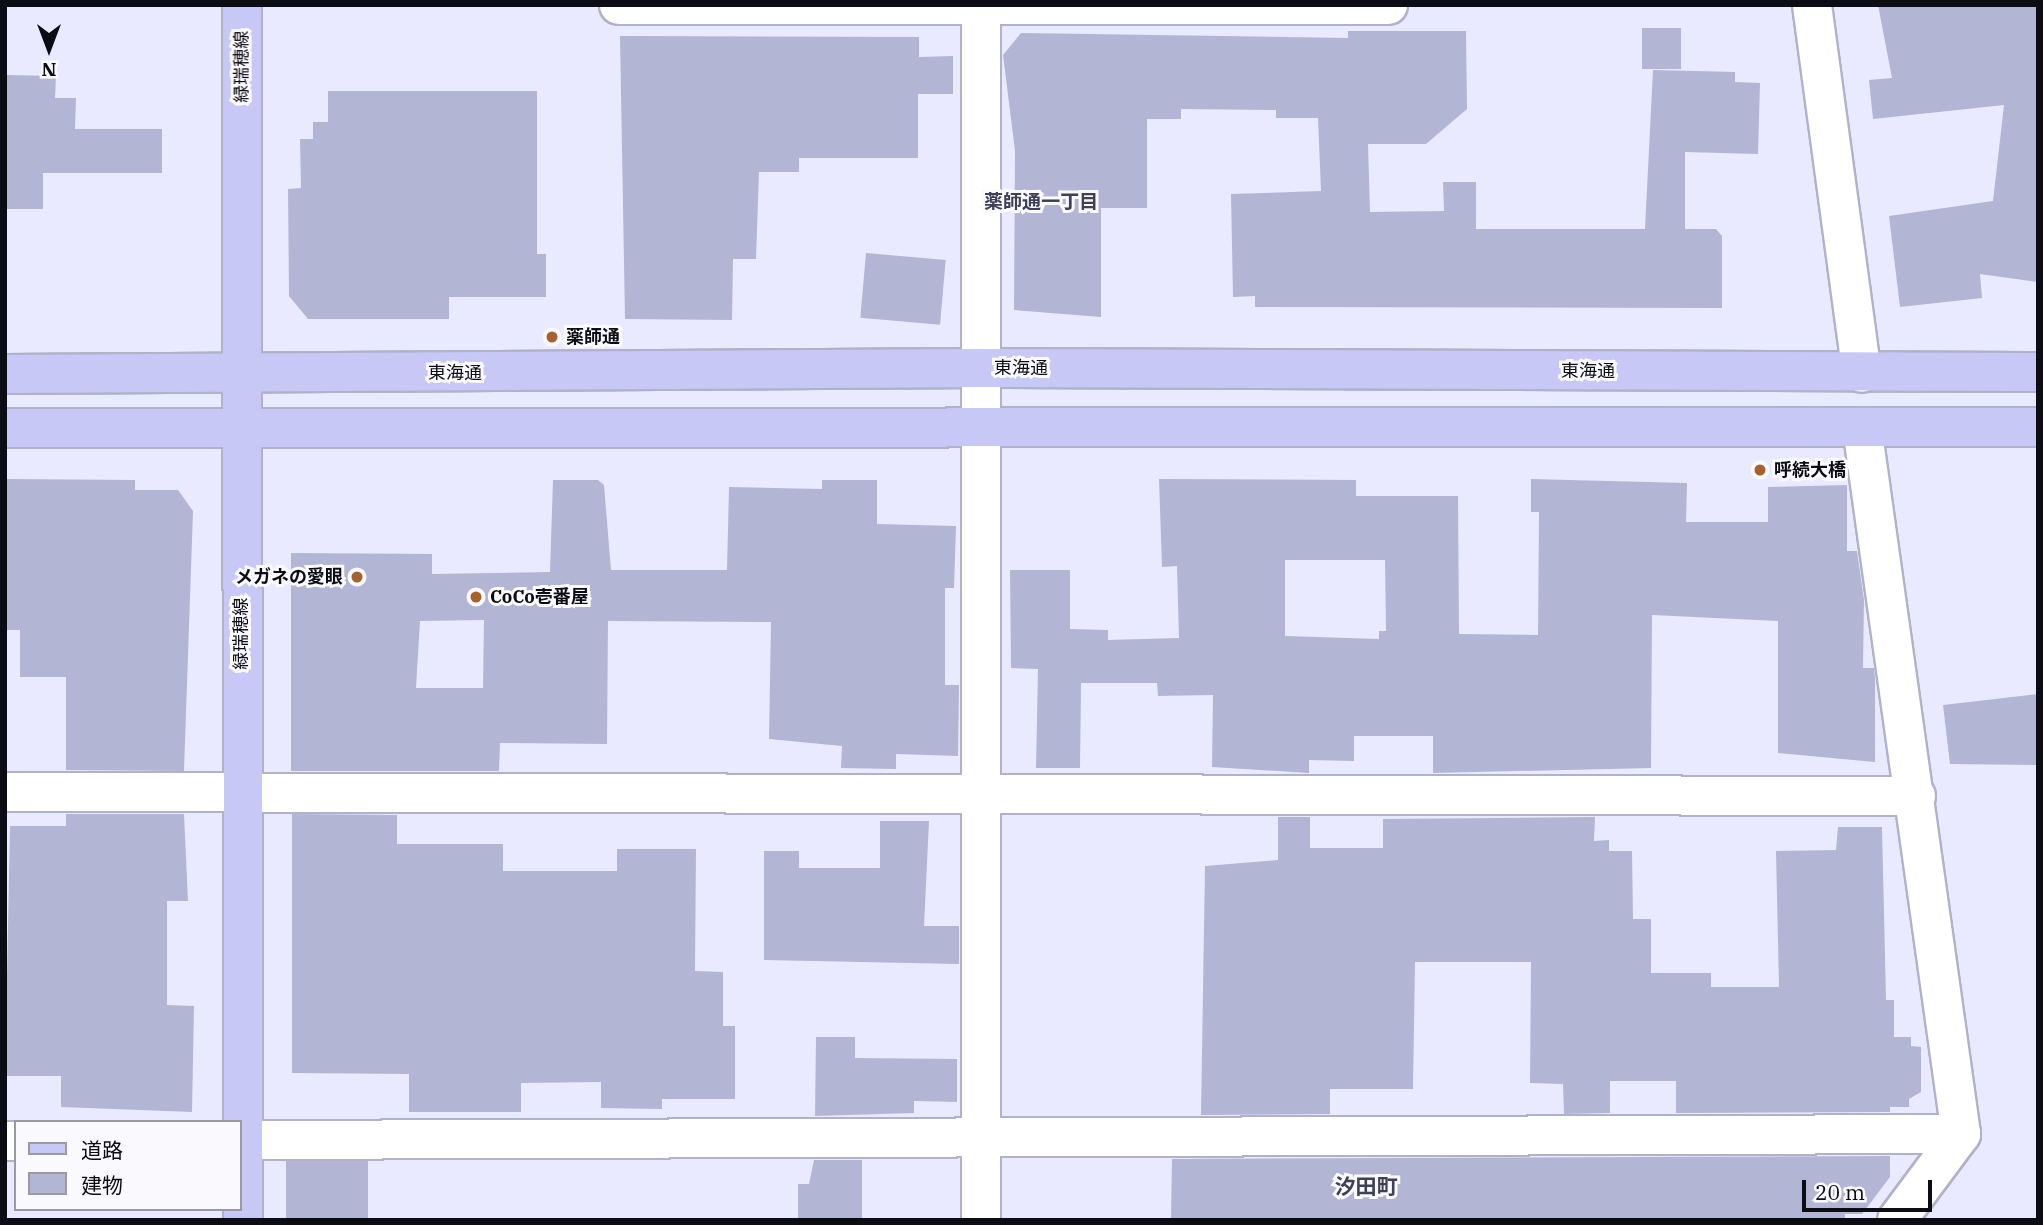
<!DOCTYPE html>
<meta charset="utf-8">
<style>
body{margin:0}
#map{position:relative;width:2043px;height:1225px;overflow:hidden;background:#e9eaff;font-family:"IBM Plex Serif","Noto Sans JP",serif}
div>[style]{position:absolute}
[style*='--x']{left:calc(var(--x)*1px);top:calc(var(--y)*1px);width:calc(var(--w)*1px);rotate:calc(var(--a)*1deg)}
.building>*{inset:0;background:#b3b5d4;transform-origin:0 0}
.roads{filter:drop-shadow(2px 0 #b0b2ca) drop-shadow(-2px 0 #b0b2ca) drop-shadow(0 2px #b0b2ca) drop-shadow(0 -2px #b0b2ca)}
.minor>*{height:38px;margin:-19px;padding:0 19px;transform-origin:19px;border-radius:19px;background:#fff}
.major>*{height:38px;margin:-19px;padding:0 19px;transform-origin:19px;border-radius:19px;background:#c7c8f6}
.dots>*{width:19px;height:19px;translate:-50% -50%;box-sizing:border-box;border:4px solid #f9f9fe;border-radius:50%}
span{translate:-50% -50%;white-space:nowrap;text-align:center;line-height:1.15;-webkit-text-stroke:6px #f9f9fe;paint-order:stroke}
.street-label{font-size:18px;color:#0c0c14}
.poi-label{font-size:18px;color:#0c0c14;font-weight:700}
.left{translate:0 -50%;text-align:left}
.right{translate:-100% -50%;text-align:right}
.neighbourhood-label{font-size:19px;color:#3f4055;font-weight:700}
.quarter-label{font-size:21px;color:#3f4055;font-weight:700}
.frame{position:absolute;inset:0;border:7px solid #0c0c14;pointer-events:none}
.legend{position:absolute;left:14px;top:1120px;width:228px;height:91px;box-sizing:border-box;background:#f9f9fe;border:2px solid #9a9aa0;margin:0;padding:9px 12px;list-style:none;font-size:21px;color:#0c0c14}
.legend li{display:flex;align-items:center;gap:14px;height:35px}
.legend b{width:35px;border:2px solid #9a9aa0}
.north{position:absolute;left:14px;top:14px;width:70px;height:70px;-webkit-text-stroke:5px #f9f9fe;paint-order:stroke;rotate:180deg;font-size:19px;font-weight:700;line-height:28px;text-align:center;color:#0c0c14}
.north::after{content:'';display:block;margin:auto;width:24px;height:32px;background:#0c0c14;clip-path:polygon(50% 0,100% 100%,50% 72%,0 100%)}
.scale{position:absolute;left:1802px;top:1180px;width:130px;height:32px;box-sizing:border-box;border:4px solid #0c0c14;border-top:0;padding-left:9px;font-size:21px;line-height:24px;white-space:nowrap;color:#0c0c14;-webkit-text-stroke:5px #f9f9fe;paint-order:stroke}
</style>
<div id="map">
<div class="building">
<i style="clip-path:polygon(1878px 5px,2038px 5px,2038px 282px,1980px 274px,1982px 298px,1900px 307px,1889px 216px,1993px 201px,2004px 105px,1873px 119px,1869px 80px,1892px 78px)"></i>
<i style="left:1642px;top:28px;width:39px;height:41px"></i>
<i style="clip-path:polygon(1348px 31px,1466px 31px,1467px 109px,1426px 144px,1368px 144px,1370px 212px,1444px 211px,1443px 182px,1476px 182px,1476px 229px,1645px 229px,1653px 70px,1735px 72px,1735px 82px,1760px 83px,1758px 154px,1685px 152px,1685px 229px,1716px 229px,1722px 236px,1722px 308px,1255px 307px,1255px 296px,1233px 297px,1231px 194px,1321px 191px,1318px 118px,1276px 118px,1276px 110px,1181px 109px,1181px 119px,1147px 119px,1147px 208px,1101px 208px,1101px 317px,1014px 310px,1015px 151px,1003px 55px,1021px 33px,1348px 38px)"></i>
<i style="clip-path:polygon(620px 36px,919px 37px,919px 57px,953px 56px,953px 94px,918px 94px,918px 158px,799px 158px,799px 172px,759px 172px,756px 259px,733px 259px,732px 320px,625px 319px)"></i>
<i style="clip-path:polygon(5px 75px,56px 76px,55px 98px,76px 98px,75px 129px,162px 129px,162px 173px,43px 173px,43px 209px,5px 209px)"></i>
<i style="clip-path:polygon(328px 91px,537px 91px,537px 254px,546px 254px,546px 297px,449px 297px,449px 319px,308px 319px,289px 296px,288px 189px,301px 188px,300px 139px,313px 139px,313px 122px,328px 122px)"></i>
<i style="left:866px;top:253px;width:80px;height:65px;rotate:5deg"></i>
<i style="clip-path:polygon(5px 479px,135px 480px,135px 490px,178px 490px,193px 511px,184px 771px,66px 770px,66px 677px,20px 677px,20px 630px,5px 630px)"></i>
<i style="clip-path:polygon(evenodd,1159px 479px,1356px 480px,1356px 496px,1458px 496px,1459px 634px,1538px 635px,1539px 512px,1531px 512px,1531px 479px,1687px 483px,1686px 522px,1768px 522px,1768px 487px,1847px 485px,1847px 551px,1857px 551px,1864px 600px,1863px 668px,1874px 668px,1875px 678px,1875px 762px,1778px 753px,1778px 621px,1652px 615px,1651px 768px,1433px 773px,1433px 736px,1354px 736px,1354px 761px,1309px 760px,1309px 773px,1212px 767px,1213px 695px,1158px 696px,1157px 683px,1081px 683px,1080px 768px,1036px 768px,1038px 669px,1011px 668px,1010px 570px,1070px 570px,1070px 629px,1108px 630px,1108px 640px,1179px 638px,1177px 566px,1162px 567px,1159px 479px,1285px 560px,1385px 560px,1386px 631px,1379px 631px,1379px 639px,1285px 636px,1285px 560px)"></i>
<i style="clip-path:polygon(evenodd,553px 480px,598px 480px,604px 485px,611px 570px,727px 570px,729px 487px,822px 489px,822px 480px,877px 480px,877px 524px,956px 526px,954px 588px,945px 588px,945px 685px,959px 685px,958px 756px,896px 754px,896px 769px,841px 768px,842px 746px,769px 739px,771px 622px,608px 621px,607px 744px,500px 743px,499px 771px,291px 771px,291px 553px,432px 554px,432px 574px,550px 572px,553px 480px,484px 620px,483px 688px,416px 688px,420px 621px,484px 620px)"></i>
<i style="clip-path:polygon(2038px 694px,2038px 765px,1950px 764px,1943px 705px)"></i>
<i style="clip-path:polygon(66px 814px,184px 814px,188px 901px,167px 901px,167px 1005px,194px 1006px,192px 1112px,61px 1107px,61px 1076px,5px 1076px,10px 826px,66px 826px)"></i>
<i style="clip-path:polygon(292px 814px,397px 815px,397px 844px,503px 844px,503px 871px,617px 871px,617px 849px,696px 849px,695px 971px,723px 972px,723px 1026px,735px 1026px,735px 1099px,662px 1099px,662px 1109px,601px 1108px,601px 1082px,521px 1083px,521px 1112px,409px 1112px,409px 1074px,292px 1073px)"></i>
<i style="clip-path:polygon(1278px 817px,1310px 817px,1310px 848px,1383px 848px,1383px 819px,1595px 817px,1594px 841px,1609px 840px,1609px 851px,1632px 851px,1633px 919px,1651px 919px,1651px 973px,1711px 973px,1711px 987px,1779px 987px,1776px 851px,1836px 850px,1838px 827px,1882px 827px,1886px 1000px,1894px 1000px,1894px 1037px,1911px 1037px,1911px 1046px,1921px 1047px,1921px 1092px,1909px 1099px,1909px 1107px,1890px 1107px,1890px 1112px,1676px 1113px,1676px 1081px,1610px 1081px,1610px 1113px,1564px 1114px,1563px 1084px,1530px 1083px,1531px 962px,1415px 962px,1413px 1089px,1330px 1089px,1330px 1114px,1201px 1115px,1205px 866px,1278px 860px)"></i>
<i style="clip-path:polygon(880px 821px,929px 821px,924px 926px,959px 926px,959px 964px,764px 960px,764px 851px,799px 851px,799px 868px,880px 868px)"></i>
<i style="clip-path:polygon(816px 1037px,855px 1037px,855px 1058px,957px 1059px,957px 1102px,914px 1101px,914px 1113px,815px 1116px)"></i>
<i style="clip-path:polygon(1890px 1156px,1890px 1177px,1862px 1214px,1845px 1214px,1845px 1220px,1171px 1220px,1172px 1159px)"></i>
<i style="clip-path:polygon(814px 1160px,862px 1160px,862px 1220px,798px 1220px,798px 1184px,809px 1184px)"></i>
<i style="left:368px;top:1161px;width:59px;height:82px;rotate:90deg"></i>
</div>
<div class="roads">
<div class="minor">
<i style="--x:619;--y:5;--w:769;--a:0"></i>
<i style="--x:1812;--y:5;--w:371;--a:82.3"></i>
<i style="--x:1862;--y:427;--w:714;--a:82.03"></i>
<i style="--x:1961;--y:1134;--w:107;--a:126.7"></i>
<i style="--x:5;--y:792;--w:1911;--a:0.12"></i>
<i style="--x:240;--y:1140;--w:1721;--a:-0.2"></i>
<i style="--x:5;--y:1141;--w:11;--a:0"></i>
<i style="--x:981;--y:1220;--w:1215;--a:-90"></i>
</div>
<div class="major">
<i style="--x:242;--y:5;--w:1215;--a:89.95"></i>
<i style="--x:5;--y:374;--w:978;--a:-0.35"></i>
<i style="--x:983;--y:368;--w:1055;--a:0.22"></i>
<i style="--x:5;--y:428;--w:2033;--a:-0.03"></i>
</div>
</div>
<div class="dots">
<i style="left:552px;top:337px;background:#a56230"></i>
<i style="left:1760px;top:470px;background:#a56230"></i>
<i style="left:357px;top:577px;background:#a56230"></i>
<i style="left:476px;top:597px;background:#a56230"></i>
</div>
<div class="street-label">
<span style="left:242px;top:67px;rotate:-90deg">緑瑞穂線</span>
<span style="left:1021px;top:368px">東海通</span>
<span style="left:1588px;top:371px">東海通</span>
<span style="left:455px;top:373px">東海通</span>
<span style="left:241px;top:634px;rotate:-90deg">緑瑞穂線</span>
</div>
<div class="poi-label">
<span class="left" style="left:566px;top:337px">薬師通</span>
<span class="left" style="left:1774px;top:470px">呼続大橋</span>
<span class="right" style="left:343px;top:577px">メガネの愛眼</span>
<span class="left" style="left:490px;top:597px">CoCo壱番屋</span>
</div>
<div class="neighbourhood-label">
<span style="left:1041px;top:202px">薬師通一丁目</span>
</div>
<div class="quarter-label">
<span style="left:1366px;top:1186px">汐田町</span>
</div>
<div class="frame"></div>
<ul class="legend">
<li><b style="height:9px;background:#c7c8f6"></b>道路</li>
<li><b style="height:19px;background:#b3b5d4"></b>建物</li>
</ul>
<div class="north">N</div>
<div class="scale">20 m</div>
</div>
